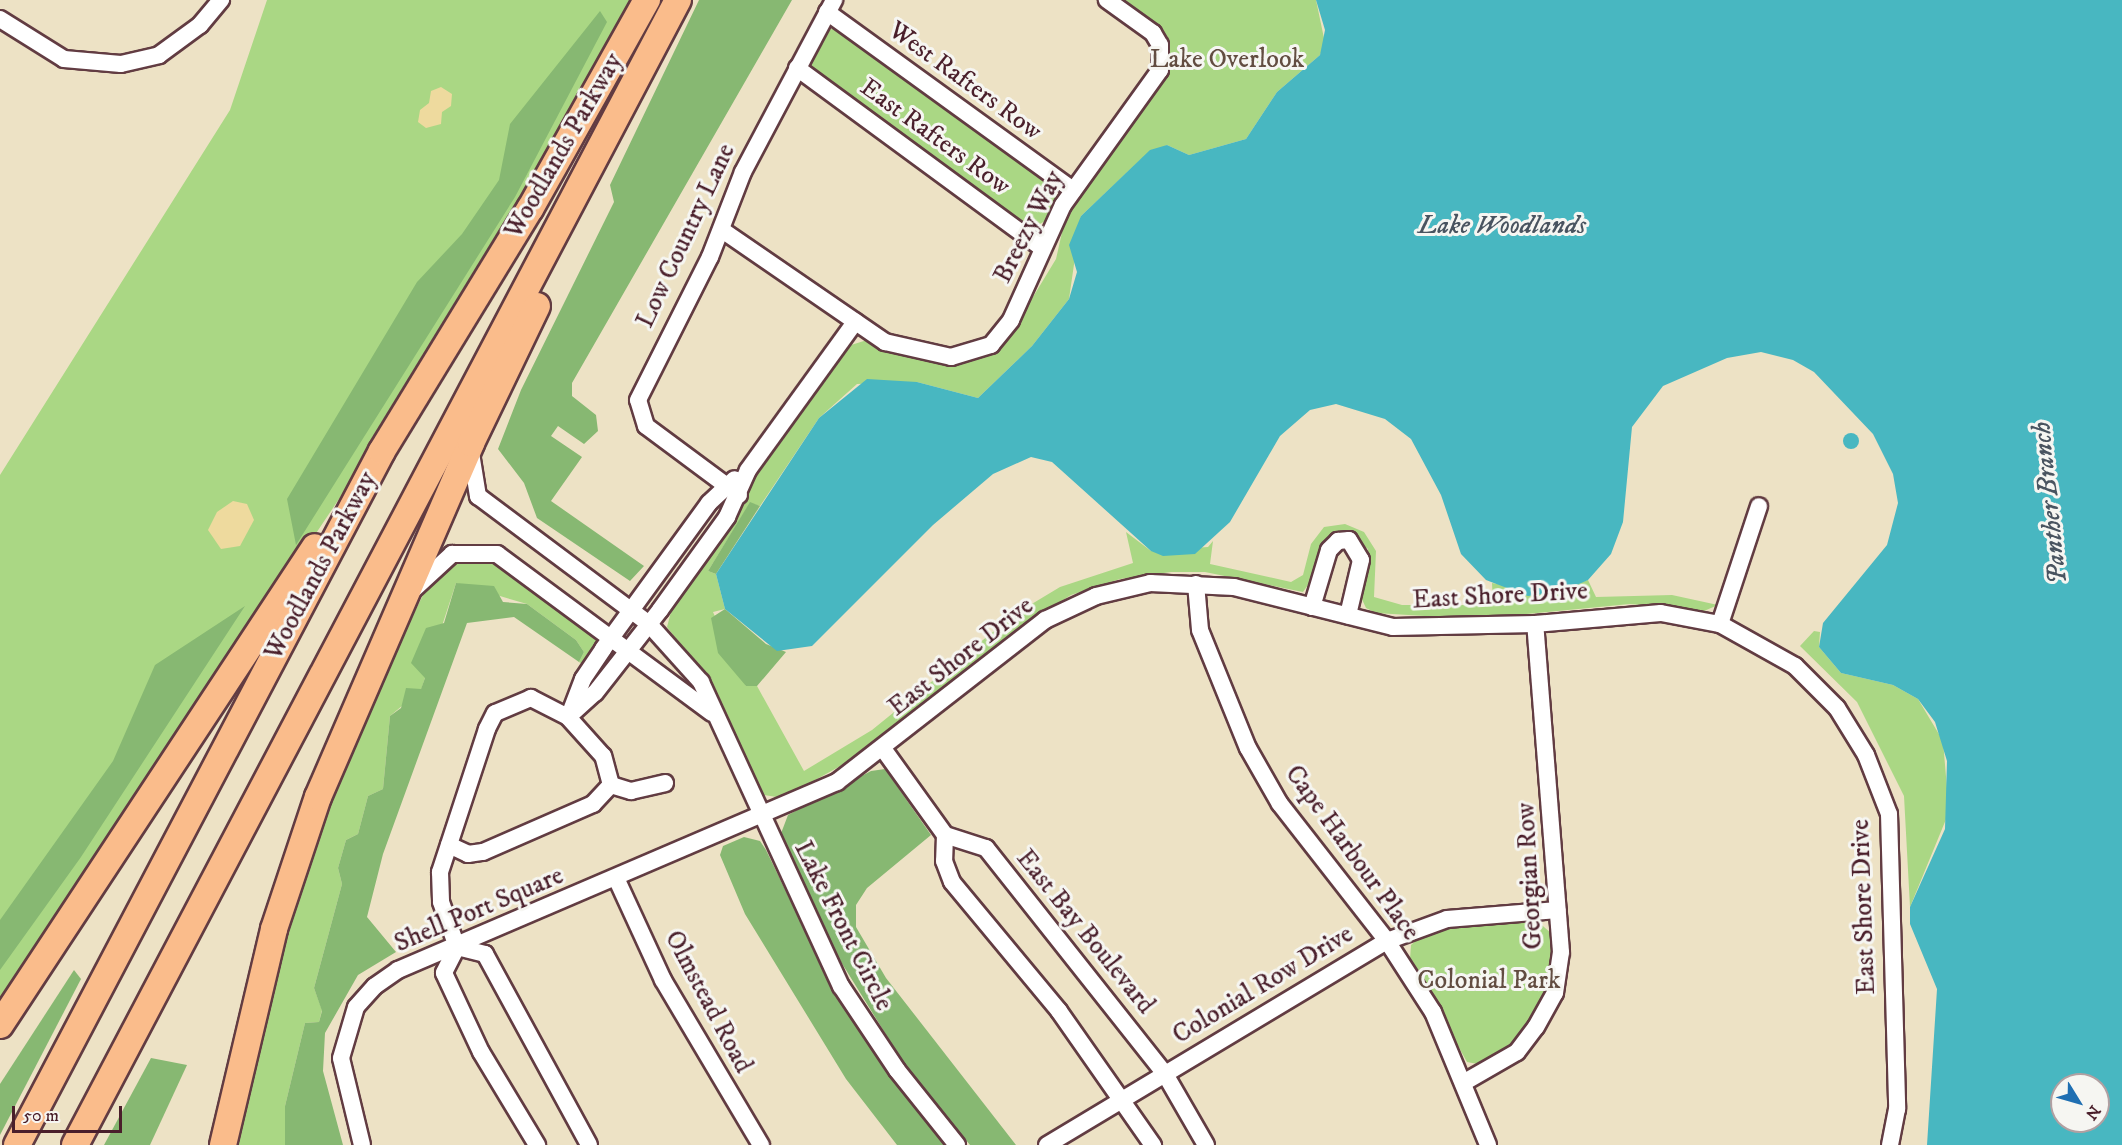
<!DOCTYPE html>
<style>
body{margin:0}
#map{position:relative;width:2122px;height:1145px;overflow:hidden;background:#ede2c5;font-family:"IM FELL DW Pica",serif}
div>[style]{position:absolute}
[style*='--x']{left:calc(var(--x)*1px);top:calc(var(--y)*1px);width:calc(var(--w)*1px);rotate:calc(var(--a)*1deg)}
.green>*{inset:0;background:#aad784}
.forest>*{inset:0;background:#87b872}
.sand>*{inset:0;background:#eeda9e}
.water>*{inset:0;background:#48b7c1}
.round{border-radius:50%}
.roads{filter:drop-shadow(2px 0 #623c42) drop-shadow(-2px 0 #623c42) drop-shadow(0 2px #623c42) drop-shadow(0 -2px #623c42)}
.street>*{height:16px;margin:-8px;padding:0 8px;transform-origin:8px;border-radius:8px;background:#fff}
.primary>*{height:26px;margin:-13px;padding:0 13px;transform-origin:13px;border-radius:13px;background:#fabc8b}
span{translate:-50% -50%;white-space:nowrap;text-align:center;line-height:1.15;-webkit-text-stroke:6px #f6f6f2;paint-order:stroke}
.park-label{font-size:26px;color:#624d41}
.street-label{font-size:26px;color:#4a1f2b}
.water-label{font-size:27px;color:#495460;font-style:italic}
.north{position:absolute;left:2050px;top:1073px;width:60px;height:60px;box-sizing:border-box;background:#f6f6f2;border:2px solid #b1a0a2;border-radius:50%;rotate:127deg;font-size:16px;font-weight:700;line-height:24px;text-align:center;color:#4a1f2b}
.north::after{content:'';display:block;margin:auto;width:21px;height:27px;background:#1f6fb2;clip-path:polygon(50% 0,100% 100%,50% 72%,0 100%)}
.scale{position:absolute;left:12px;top:1106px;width:110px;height:27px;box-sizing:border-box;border:3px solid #4a1f2b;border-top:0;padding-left:8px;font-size:18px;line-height:21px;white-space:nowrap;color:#4a1f2b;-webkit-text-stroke:4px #f6f6f2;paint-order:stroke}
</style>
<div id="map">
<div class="green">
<i style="clip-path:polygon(267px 0,637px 0,414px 387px,0 1005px,0 475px,230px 110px)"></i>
<i style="clip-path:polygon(1117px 0,1316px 0,1325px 43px,1320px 55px,1277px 92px,1246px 139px,1189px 155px,1167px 145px,1140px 160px,1081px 216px,1069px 299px,1032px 346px,978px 398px,917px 382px,857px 384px,819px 418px,760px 506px,750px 503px,708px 571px,716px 574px,725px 609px,713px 612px,746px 686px,757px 686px,804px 771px,872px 730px,1015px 614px,1060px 587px,1133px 563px,1126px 532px,1151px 551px,1208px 547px,1213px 541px,1210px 564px,1291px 582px,1303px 575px,1311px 544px,1324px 527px,1345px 524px,1364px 532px,1376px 551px,1374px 597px,1402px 605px,1493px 605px,1492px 583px,1547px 593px,1588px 580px,1596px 597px,1672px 595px,1718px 605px,1704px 611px,1630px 604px,1473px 619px,1376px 613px,1366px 608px,1360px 595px,1368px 549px,1345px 533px,1303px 592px,1205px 572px,1171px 572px,1120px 579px,1071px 595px,1019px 628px,860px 755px,783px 798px,764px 795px,714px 688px,667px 627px,677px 589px,848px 346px,867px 340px,970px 362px,1007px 340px,1056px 259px,1065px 219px,1167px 63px)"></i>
<i style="clip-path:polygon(835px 28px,1055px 187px,1057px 200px,1045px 221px,1033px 228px,1023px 226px,812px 70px,810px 59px,826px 31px)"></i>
<i style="clip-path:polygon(460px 559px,496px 561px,598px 638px,597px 649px,585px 666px,579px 662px,584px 652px,576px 640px,527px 604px,456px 583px,421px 690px,390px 716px,383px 789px,368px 796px,358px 834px,346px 840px,338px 868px,342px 884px,314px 988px,322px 1010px,319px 1022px,305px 1023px,285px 1106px,285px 1145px,238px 1145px,285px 936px,316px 836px,377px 688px,424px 593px,446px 565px)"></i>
<i style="clip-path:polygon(1814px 631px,1820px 632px,1819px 647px,1841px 673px,1893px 685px,1918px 699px,1943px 741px,1949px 812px,1910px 907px,1904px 796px,1857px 702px,1800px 646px)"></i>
<i style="clip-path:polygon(1536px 920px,1552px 934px,1551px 977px,1541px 1006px,1523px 1034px,1500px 1054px,1483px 1065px,1467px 1062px,1410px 959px,1411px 945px,1423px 934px,1460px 926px)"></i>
</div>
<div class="forest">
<i style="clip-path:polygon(699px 0,792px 0,572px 383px,572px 396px,596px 415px,598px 431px,584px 444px,558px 426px,551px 436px,582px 457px,551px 501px,644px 566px,630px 581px,537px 518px,524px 483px,498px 449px,521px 390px,614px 202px,610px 185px)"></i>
<i style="clip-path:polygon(600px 11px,607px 22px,515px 197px,296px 545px,287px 499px,417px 282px,462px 234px,499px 180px,510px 124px)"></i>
<i style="clip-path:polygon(750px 502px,760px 506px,716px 574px,708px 571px)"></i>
<i style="clip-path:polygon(456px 583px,494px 586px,503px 602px,527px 604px,576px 640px,584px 652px,579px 662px,514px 617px,467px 623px,383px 854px,367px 917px,396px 952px,358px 975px,325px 1033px,323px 1071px,343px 1145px,285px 1145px,285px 1106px,305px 1023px,319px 1022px,322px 1011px,314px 988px,342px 884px,338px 868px,346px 840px,358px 834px,368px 796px,383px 789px,390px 716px,401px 708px,406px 688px,421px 689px,425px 678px,411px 663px,426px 628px,444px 623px)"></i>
<i style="clip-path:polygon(245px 606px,81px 857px,0 970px,0 920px,113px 761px,155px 665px)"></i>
<i style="clip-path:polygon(725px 609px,766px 644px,786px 652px,757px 686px,746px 686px,718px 653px,711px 618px)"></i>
<i style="clip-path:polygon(885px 769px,931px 835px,867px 888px,856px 905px,856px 927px,886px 978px,1016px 1145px,970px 1145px,906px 1067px,825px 936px,780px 836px,788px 815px,871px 771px)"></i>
<i style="clip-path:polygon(744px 837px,760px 841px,766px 850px,834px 991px,892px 1078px,946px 1145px,897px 1145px,846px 1079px,745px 914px,720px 855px,723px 846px)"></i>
<i style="clip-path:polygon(74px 970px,81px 979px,0 1135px,0 1084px)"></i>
<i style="clip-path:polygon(151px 1058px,187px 1065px,150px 1145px,104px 1145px)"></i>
</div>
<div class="sand">
<i style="clip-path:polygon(441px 87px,452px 94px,451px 106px,442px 112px,441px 124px,426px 128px,418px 122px,420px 110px,429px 103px,431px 91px)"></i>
<i style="clip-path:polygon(233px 501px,247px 504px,254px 520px,240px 546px,221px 549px,208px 530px,217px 512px)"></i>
</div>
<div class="water">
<i style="clip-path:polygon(evenodd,1316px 0,2122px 0,2122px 1145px,1927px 1145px,1937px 989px,1910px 924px,1910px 907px,1945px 829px,1947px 761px,1935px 722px,1918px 699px,1893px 685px,1841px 673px,1819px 647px,1823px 623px,1887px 545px,1898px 503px,1893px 474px,1873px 434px,1814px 372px,1793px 360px,1761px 352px,1727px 358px,1663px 386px,1632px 427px,1623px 522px,1611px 554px,1588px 580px,1561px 592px,1528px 596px,1486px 580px,1461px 554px,1441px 495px,1411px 439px,1385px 419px,1336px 404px,1310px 410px,1280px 436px,1230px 522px,1195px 554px,1163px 556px,1151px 551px,1052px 462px,1031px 457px,993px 474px,933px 525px,812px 646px,777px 651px,725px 609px,716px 574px,819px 418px,867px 379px,917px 382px,978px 398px,1032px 346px,1069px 299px,1077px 272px,1069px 245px,1081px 216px,1150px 150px,1167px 145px,1189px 155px,1246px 139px,1277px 92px,1320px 55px,1325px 30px,1316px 0,2062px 1085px,2098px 1085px,2098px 1121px,2062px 1121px,2062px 1085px)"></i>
<i class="round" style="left:1843px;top:433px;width:16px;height:16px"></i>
</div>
<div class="roads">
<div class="street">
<i style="--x:827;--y:12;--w:304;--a:35.9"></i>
<i style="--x:0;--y:19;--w:75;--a:32"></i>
<i style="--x:64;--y:59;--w:57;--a:5"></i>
<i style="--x:121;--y:64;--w:39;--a:-13"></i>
<i style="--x:159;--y:55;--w:51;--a:-36.2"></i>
<i style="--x:200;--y:25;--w:33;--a:-50"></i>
<i style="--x:797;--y:68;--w:304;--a:36.3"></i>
<i style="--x:722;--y:230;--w:198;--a:34.5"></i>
<i style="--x:885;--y:342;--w:68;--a:12.8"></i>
<i style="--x:951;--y:357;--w:42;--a:-16.7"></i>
<i style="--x:991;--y:345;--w:32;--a:-51"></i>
<i style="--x:1011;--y:320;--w:126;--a:-65.7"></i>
<i style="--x:1063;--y:205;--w:166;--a:-54.3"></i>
<i style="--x:1160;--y:70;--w:25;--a:-90"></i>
<i style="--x:1160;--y:45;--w:14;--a:-120"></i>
<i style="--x:1153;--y:33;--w:57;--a:-144.3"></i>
<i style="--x:471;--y:453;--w:44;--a:80.8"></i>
<i style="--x:478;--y:496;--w:214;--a:36.8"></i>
<i style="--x:649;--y:624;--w:78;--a:48.1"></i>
<i style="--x:701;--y:682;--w:335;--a:65.3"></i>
<i style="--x:841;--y:986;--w:101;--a:56.3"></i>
<i style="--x:897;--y:1070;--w:96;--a:51.3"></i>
<i style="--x:739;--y:495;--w:116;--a:-143.4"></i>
<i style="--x:646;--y:426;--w:27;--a:-107"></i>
<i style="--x:638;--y:400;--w:160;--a:-63.3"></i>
<i style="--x:710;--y:257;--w:91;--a:-68.8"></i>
<i style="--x:743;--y:172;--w:195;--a:-62.1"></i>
<i style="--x:1196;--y:584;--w:46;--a:85"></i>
<i style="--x:1200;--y:630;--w:127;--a:67.9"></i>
<i style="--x:1248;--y:748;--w:64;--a:60.3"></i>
<i style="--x:1280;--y:804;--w:174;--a:52"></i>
<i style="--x:1387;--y:941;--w:85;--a:57.1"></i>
<i style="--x:1433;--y:1012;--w:144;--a:67.5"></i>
<i style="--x:414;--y:589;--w:52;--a:-42.6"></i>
<i style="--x:452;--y:554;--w:45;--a:0"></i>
<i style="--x:497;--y:554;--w:267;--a:36.5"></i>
<i style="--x:1312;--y:607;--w:59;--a:-73.4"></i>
<i style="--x:1329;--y:550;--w:13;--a:-45"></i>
<i style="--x:1338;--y:541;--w:11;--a:-5"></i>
<i style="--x:1349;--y:540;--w:23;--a:59"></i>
<i style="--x:1361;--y:560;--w:57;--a:103.3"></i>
<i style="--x:1720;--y:624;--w:124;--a:-71.7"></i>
<i style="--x:570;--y:713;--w:36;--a:-69"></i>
<i style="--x:583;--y:679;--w:36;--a:-56"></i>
<i style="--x:603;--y:649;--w:180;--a:-54"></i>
<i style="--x:709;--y:503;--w:35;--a:-43"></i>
<i style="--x:568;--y:717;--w:36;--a:-42"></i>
<i style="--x:595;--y:693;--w:105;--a:-51.9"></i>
<i style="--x:660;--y:610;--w:115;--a:-54.2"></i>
<i style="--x:727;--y:517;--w:51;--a:-65.9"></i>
<i style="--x:748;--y:470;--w:183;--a:-54.1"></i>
<i style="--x:884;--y:750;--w:105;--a:54.3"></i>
<i style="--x:945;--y:835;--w:26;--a:92"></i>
<i style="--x:944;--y:861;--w:22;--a:69"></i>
<i style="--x:952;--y:882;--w:168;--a:50.3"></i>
<i style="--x:1059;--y:1011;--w:164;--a:55"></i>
<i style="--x:611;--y:785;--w:21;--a:17"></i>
<i style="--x:631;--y:791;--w:35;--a:-13"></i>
<i style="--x:945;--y:835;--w:43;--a:17.6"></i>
<i style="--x:986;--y:848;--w:288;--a:51.6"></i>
<i style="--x:1165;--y:1074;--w:82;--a:60"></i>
<i style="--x:449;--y:845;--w:21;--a:25"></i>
<i style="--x:468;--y:854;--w:15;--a:-8"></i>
<i style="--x:483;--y:852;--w:120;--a:-23.6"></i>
<i style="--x:593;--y:804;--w:26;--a:-47"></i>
<i style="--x:611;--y:785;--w:30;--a:-105"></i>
<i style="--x:603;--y:756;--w:52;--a:-131.9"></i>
<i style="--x:568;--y:717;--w:42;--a:-152.8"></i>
<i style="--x:531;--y:698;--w:39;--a:157"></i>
<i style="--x:495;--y:713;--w:18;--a:117"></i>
<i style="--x:487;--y:729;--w:151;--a:108.2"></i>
<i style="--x:440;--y:872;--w:30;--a:88"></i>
<i style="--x:441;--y:902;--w:48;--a:70.4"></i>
<i style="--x:617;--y:880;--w:110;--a:65.3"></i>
<i style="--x:663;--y:980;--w:192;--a:59.3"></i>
<i style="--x:457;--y:947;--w:29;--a:14"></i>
<i style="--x:485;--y:954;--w:217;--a:61.4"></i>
<i style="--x:457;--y:947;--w:29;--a:117"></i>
<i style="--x:444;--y:973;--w:87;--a:64.9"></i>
<i style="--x:481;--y:1052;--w:109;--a:58.9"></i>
<i style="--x:1463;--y:1083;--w:62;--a:-29.9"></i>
<i style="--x:1517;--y:1052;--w:31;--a:-53"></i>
<i style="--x:1536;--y:1027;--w:39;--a:-61"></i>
<i style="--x:1555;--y:993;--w:41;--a:-81.7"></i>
<i style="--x:1561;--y:952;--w:329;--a:-94.5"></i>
<i style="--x:362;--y:1145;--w:89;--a:-103.6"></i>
<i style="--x:341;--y:1058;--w:53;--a:-73.6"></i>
<i style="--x:356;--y:1007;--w:28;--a:-48"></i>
<i style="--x:375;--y:986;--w:28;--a:-35"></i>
<i style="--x:398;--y:970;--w:478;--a:-23.2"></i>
<i style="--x:837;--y:782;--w:264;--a:-37.9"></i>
<i style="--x:1045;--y:620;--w:56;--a:-25.2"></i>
<i style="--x:1096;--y:596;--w:56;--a:-13.5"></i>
<i style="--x:1150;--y:583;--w:84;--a:2.7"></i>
<i style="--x:1234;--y:587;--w:164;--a:14.1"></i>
<i style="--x:1393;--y:627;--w:142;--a:-1.2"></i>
<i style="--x:1535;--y:624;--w:126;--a:-5"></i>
<i style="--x:1661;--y:613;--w:60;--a:10.6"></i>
<i style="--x:1720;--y:624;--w:86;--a:29.2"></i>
<i style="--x:1795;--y:666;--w:59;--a:45"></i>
<i style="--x:1837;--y:708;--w:55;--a:58.3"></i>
<i style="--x:1866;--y:755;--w:63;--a:68.7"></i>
<i style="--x:1889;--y:814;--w:295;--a:88.4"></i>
<i style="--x:1897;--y:1109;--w:37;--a:101"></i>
<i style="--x:1047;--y:1145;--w:397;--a:-31"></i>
<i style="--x:1387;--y:941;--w:64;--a:-20.1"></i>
<i style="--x:1447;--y:919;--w:111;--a:-4.6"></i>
</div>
<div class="primary">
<i style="--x:0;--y:1025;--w:572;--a:-56.62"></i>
<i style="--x:17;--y:1145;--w:784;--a:-62.26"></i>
<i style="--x:382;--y:451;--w:284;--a:-58.6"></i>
<i style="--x:530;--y:209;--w:240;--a:-60.8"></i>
<i style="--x:75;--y:1145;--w:1294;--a:-62.23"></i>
<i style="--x:223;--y:1145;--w:222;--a:-76.7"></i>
<i style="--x:274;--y:929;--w:139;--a:-71.6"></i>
<i style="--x:318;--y:797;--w:386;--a:-66.6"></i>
<i style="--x:471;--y:443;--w:152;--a:-64.3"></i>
</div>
</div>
<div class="park-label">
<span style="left:1227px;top:60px">Lake Overlook</span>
<span style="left:1489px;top:981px">Colonial Park</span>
</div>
<div class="street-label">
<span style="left:965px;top:81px;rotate:36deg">West Rafters Row</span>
<span style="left:935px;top:137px;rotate:36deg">East Rafters Row</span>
<span style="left:564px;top:146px;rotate:-60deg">Woodlands Parkway</span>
<span style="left:1029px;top:227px;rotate:-63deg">Breezy Way</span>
<span style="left:686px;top:236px;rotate:-65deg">Low Country Lane</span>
<span style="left:321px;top:566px;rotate:-62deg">Woodlands Parkway</span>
<span style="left:1500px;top:596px;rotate:-3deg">East Shore Drive</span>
<span style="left:961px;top:657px;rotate:-38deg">East Shore Drive</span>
<span style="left:1352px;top:853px;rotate:54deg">Cape Harbour Place</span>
<span style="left:1530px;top:876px;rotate:-93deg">Georgian Row</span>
<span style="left:1864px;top:907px;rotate:-92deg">East Shore Drive</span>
<span style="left:479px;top:910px;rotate:-23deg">Shell Port Square</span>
<span style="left:843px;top:926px;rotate:63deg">Lake Front Circle</span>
<span style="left:1085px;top:932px;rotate:51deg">East Bay Boulevard</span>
<span style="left:1263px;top:985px;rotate:-31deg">Colonial Row Drive</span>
<span style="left:708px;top:1002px;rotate:62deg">Olmstead Road</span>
</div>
<div class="water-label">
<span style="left:1502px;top:226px">Lake Woodlands</span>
<span style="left:2050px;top:503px;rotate:-96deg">Panther Branch</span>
</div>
<div class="north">N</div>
<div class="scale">50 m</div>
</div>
